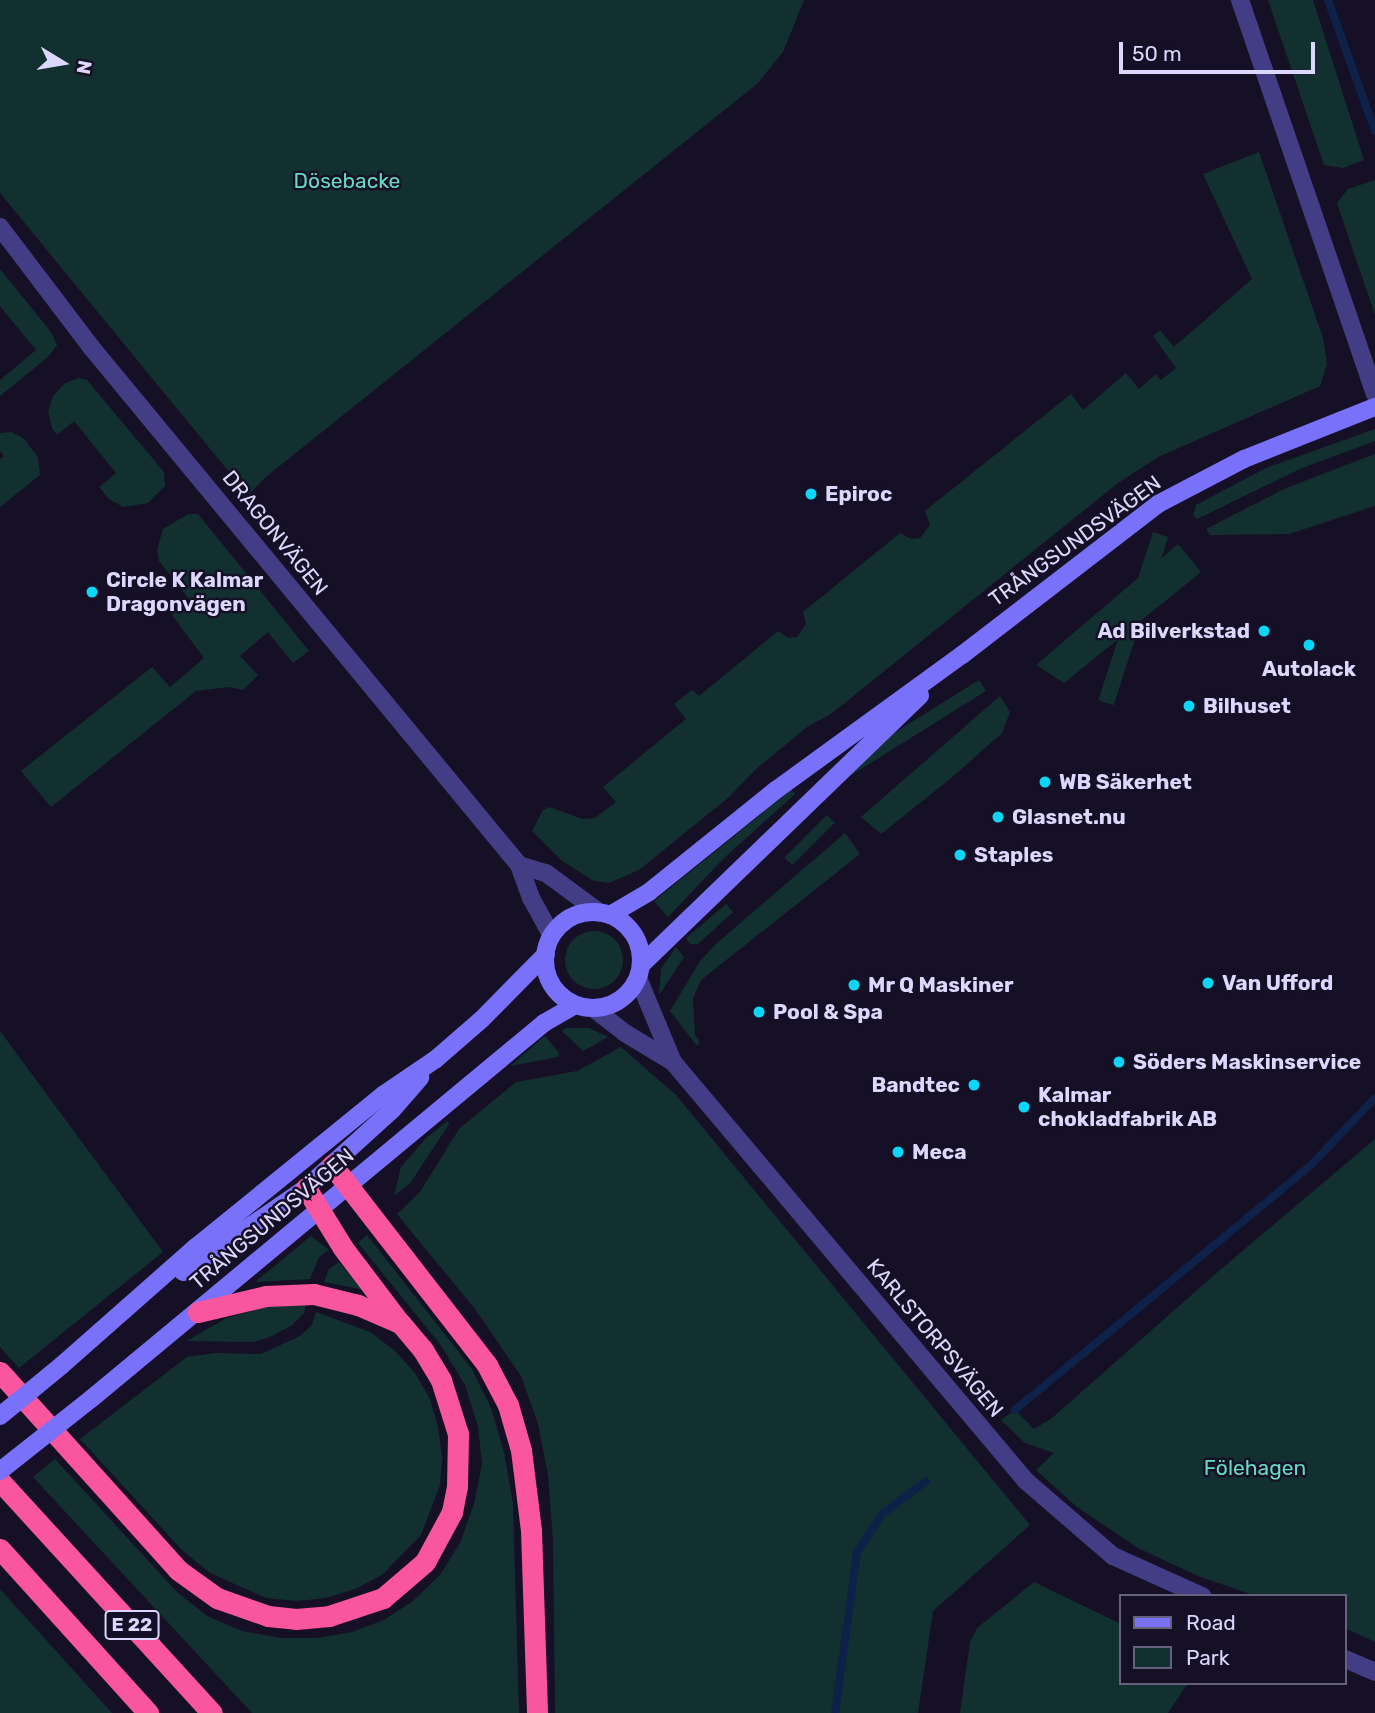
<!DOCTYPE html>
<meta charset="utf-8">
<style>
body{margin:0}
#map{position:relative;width:1375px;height:1713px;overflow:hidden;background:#151026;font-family:Rubik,sans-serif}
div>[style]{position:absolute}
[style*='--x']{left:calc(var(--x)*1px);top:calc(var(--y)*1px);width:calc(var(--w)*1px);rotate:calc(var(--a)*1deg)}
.green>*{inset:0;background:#133030;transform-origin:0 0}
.round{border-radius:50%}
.stream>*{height:8px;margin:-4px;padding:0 4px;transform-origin:4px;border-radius:4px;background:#0e2148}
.minor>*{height:18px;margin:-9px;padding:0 9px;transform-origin:9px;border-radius:9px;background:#423d84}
.secondary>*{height:18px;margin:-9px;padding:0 9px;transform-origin:9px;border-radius:9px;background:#7a71fa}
.secondary>.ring{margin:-9px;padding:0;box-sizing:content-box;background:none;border:18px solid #7a71fa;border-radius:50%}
.motorway>*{height:21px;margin:-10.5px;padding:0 10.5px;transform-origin:10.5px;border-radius:10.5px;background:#f9569e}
.secondary-bridge>*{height:18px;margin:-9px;padding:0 9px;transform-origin:9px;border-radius:9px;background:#7a71fa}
.dots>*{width:19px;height:19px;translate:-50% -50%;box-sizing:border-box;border:4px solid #151026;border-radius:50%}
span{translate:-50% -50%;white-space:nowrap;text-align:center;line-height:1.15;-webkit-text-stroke:5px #151026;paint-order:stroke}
.shield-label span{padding:2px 5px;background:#151026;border:2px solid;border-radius:5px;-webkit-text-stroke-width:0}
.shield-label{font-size:19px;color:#ddd7fe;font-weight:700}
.park-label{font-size:21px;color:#65dcc3}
.poi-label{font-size:21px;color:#ddd7fe;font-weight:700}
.left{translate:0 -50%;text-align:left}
.right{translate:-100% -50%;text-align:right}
.street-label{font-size:21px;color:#ddd7fe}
.legend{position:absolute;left:1119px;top:1594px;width:228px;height:91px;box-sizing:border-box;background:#151026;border:2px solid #65607c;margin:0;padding:9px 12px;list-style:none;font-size:21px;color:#ddd7fe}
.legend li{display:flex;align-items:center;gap:14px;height:35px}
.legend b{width:35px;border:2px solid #65607c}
.north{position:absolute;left:28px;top:28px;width:70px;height:70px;-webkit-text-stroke:5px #151026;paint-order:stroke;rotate:101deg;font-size:19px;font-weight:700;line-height:28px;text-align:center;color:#ddd7fe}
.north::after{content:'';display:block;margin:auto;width:24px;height:32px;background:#ddd7fe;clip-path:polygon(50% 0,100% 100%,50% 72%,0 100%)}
.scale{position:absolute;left:1119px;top:42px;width:196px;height:32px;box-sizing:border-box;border:4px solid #ddd7fe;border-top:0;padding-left:9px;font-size:21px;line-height:24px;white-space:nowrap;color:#ddd7fe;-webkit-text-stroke:5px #151026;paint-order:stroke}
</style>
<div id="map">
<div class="green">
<i style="clip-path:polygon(0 0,804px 0,783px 52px,757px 84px,267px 476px,248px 495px,0 193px)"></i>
<i style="clip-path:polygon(1268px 0,1313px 0,1364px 160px,1343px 168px,1324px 165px)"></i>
<i style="clip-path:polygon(1259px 152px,1323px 338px,1327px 364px,1320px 386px,1158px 457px,1118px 483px,831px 714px,807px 727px,757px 768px,729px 797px,639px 870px,609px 883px,594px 881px,562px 861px,532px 831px,543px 810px,549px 807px,583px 819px,595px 818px,616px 802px,603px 787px,686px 719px,674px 704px,692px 690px,699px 696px,778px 631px,788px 638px,797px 637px,806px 624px,803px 612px,900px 533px,911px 539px,920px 538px,930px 525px,925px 511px,1071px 394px,1083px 410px,1126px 373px,1139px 389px,1156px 374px,1161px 380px,1176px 368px,1153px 336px,1160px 330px,1174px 347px,1252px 279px,1203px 174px)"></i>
<i style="clip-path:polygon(1375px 180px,1375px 315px,1337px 203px,1348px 189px)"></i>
<i style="clip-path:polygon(0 269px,51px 332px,57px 345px,48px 357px,0 396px,0 380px,36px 350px,0 306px)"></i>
<i style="clip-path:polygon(79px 378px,87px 380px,164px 472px,165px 486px,148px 503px,123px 507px,109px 499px,99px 487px,116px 473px,74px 421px,57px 435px,52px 428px,48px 411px,53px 396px,65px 383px)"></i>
<i style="clip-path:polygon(1375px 429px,1375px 441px,1302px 468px,1197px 519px,1193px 516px,1196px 505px,1266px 468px)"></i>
<i style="clip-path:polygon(11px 432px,23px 438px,38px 457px,40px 475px,0 507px,0 459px,4px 456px,0 451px,0 433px)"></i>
<i style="clip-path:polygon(1375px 454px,1375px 506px,1289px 534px,1210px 535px,1206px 529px,1286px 488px)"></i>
<i style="clip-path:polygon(188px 514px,198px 514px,309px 651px,293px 663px,268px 632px,240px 656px,258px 675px,243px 690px,229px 687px,196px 691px,51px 807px,21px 771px,152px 667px,170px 687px,204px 658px,172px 615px,190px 600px,159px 561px,157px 550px,163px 529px)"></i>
<i style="left:1153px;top:532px;width:16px;height:177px;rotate:18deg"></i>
<i style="clip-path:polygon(1178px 544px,1201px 572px,1064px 683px,1036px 665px)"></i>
<i style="left:979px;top:680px;width:13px;height:176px;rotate:58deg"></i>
<i style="clip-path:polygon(1000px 696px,1010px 712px,1002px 733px,950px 779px,881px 834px,861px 817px)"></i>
<i style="clip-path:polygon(791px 790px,795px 794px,724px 858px,668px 917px,654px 901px)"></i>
<i style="left:827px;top:815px;width:11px;height:60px;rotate:45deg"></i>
<i style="clip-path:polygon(845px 833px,860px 854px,701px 980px,693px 999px,695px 1035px,700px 1042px,697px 1046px,670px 1011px,700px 961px,717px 943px)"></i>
<i style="clip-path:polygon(726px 904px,733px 912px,698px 944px,690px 944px,686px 938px)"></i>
<i class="round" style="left:565px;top:931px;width:58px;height:58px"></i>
<i style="clip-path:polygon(676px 947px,684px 957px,659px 995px,661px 969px)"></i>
<i style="clip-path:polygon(566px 1028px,589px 1028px,608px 1037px,583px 1051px,562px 1031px)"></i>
<i style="clip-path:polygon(0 1031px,163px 1252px,19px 1368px,0 1347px)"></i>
<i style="clip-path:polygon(545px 1036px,559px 1053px,558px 1057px,510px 1066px)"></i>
<i style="clip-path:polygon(621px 1047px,676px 1095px,1030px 1525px,933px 1611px,918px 1713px,555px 1713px,553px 1540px,548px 1475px,538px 1424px,521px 1376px,475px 1309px,397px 1214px,420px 1192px,459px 1129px,516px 1082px,577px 1071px)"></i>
<i style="clip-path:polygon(448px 1121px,449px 1124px,411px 1182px,394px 1196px,401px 1167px,427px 1137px)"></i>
<i style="clip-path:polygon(1375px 1139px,1375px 1642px,1345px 1628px,1345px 1596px,1256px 1596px,1198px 1576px,1138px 1548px,1077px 1507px,1036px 1470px,1054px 1453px,1025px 1443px,1001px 1420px,1015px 1410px,1034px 1429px,1052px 1418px,1213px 1276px)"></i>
<i style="clip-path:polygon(367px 1235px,472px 1369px,491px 1408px,504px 1452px,513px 1504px,519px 1713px,252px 1713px,33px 1477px,55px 1459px,176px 1591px,207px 1616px,242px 1631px,281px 1638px,318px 1638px,352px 1632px,384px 1620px,413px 1601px,440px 1575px,460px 1543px,474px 1504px,482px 1464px,478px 1426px,465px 1385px,440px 1344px,358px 1243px)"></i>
<i style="clip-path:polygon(311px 1236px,329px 1250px,319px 1257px,310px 1279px,255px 1282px)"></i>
<i style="clip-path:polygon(339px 1262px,360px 1288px,360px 1289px,324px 1282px,329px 1269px)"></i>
<i style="clip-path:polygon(281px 1303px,306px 1303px,304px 1313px,291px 1326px,270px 1337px,253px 1342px,186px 1341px,227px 1318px)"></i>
<i style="clip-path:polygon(316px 1312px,370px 1332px,394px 1350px,415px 1373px,430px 1399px,438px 1427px,442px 1457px,440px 1485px,421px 1535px,382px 1575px,355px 1589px,326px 1598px,297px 1601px,266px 1598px,210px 1573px,183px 1551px,80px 1439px,187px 1357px,215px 1353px,261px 1354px,300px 1336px,312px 1325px)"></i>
<i style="clip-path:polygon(1034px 1582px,1121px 1624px,1121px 1683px,1188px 1683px,1168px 1713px,960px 1713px,970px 1642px,977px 1628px)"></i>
<i style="clip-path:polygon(0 1589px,112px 1713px,0 1713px)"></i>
</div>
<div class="stream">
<i style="--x:1328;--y:0;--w:139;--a:70.3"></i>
<i style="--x:1015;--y:1410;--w:386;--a:-39.6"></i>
<i style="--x:1312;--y:1164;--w:91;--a:-46.3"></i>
<i style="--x:835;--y:1713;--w:162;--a:-82.2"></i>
<i style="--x:857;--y:1552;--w:45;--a:-56.7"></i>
<i style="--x:882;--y:1514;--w:55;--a:-36.9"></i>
</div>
<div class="minor">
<i style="--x:1240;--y:0;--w:416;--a:71.1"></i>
<i style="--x:0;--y:227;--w:151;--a:52.8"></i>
<i style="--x:91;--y:347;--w:672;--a:50.43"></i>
<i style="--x:519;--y:865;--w:35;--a:70"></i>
<i style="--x:531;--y:898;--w:43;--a:61.1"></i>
<i style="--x:519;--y:865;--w:28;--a:17"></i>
<i style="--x:546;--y:873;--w:67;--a:36.5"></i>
<i style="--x:638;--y:978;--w:91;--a:67.4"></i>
<i style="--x:673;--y:1062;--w:548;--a:49.89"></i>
<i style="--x:1026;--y:1481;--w:115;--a:40.8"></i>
<i style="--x:1113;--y:1556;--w:98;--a:24.2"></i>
<i style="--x:593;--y:1008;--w:41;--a:38"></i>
<i style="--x:625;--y:1033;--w:56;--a:31.1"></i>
<i style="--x:1345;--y:1659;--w:33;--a:23"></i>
</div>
<div class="secondary">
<i class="ring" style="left:545px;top:912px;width:78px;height:78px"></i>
<i style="--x:610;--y:915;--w:45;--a:-30.5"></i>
<i style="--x:649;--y:892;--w:163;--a:-38.8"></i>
<i style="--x:776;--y:790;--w:230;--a:-36"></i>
<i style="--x:962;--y:655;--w:247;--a:-37.6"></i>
<i style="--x:1158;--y:504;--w:97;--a:-27.6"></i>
<i style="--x:1244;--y:459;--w:141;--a:-21.7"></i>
<i style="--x:641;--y:965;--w:388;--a:-44"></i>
<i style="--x:183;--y:1272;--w:149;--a:-34.3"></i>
<i style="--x:306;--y:1188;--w:116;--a:-42.2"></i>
<i style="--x:392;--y:1110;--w:43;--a:-48.8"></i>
<i style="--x:62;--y:1365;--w:179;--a:-41.4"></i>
<i style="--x:196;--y:1247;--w:241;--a:-39.1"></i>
<i style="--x:383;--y:1095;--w:64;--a:-34.2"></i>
<i style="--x:436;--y:1059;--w:61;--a:-41"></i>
<i style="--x:482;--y:1019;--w:91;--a:-45.4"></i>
<i style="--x:91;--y:1399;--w:589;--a:-39.69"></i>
<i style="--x:544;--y:1023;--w:36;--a:-30"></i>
</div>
<div class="motorway">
<i style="--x:332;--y:1165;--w:253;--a:52.2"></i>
<i style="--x:487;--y:1365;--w:45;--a:62.3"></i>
<i style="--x:508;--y:1405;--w:47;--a:73.9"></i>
<i style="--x:521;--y:1450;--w:81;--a:82.9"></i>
<i style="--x:531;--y:1530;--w:183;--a:88.1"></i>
<i style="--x:306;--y:1188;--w:70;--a:58.3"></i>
<i style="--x:343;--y:1248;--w:93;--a:52.9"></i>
<i style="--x:0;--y:1372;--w:266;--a:48"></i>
<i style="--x:178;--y:1570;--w:48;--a:35.7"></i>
<i style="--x:217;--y:1598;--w:54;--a:19.4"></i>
<i style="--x:268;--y:1616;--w:28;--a:6"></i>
<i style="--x:296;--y:1619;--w:33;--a:-5"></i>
<i style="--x:329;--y:1616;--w:57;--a:-18.4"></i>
<i style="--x:383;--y:1598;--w:55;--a:-40.6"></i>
<i style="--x:425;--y:1562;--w:57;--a:-61.6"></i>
<i style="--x:452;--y:1512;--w:25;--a:-79"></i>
<i style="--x:457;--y:1487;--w:53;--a:-88.9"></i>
<i style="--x:458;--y:1434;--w:57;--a:-107.5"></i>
<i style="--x:441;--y:1380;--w:35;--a:-121"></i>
<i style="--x:423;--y:1350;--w:35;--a:-130"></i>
<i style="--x:400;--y:1323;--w:46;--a:-156.8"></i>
<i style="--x:358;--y:1305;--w:45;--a:-166"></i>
<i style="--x:314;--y:1294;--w:48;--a:177.6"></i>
<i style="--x:266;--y:1296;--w:70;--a:166.8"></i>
<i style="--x:0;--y:1481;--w:314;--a:47.6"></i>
<i style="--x:0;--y:1549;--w:221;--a:47.9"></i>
</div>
<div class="secondary-bridge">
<i style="--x:0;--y:1416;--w:80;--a:-39.4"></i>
<i style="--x:0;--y:1471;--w:116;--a:-38.4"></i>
</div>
<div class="dots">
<i style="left:811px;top:494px;background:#0ad6f7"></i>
<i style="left:92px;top:592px;background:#0ad6f7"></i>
<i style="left:1264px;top:631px;background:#0ad6f7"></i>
<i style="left:1309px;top:645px;background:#0ad6f7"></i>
<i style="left:1189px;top:706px;background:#0ad6f7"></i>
<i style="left:1045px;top:782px;background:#0ad6f7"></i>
<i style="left:998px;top:817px;background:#0ad6f7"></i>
<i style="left:960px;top:855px;background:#0ad6f7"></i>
<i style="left:1208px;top:983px;background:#0ad6f7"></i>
<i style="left:854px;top:985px;background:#0ad6f7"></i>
<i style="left:759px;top:1012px;background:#0ad6f7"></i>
<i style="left:1119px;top:1062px;background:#0ad6f7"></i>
<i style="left:974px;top:1085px;background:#0ad6f7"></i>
<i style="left:1024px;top:1107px;background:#0ad6f7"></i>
<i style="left:898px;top:1152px;background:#0ad6f7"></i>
</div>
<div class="shield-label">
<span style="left:132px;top:1625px">E 22</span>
</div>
<div class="park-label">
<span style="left:347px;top:181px">Dösebacke</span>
<span style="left:1255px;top:1468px">Fölehagen</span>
</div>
<div class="poi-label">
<span class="left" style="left:825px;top:494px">Epiroc</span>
<span class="left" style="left:106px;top:592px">Circle K Kalmar<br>Dragonvägen</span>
<span class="right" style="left:1250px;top:631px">Ad Bilverkstad</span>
<span style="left:1309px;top:669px">Autolack</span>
<span class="left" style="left:1203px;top:706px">Bilhuset</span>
<span class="left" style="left:1059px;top:782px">WB Säkerhet</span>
<span class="left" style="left:1012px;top:817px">Glasnet.nu</span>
<span class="left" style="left:974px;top:855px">Staples</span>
<span class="left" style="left:1222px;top:983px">Van Ufford</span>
<span class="left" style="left:868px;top:985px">Mr Q Maskiner</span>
<span class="left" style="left:773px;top:1012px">Pool &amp; Spa</span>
<span class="left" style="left:1133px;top:1062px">Söders Maskinservice</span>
<span class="right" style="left:960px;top:1085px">Bandtec</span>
<span class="left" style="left:1038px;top:1107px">Kalmar<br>chokladfabrik AB</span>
<span class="left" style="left:912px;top:1152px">Meca</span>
</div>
<div class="street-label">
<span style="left:275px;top:533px;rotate:51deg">DRAGONVÄGEN</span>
<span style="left:1075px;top:541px;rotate:-36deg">TRÅNGSUNDSVÄGEN</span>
<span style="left:272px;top:1219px;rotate:-40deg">TRÅNGSUNDSVÄGEN</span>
<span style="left:935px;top:1338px;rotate:50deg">KARLSTORPSVÄGEN</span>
</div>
<ul class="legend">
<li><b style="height:9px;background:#7a71fa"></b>Road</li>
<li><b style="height:19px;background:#133030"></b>Park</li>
</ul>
<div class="north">N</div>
<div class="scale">50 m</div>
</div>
